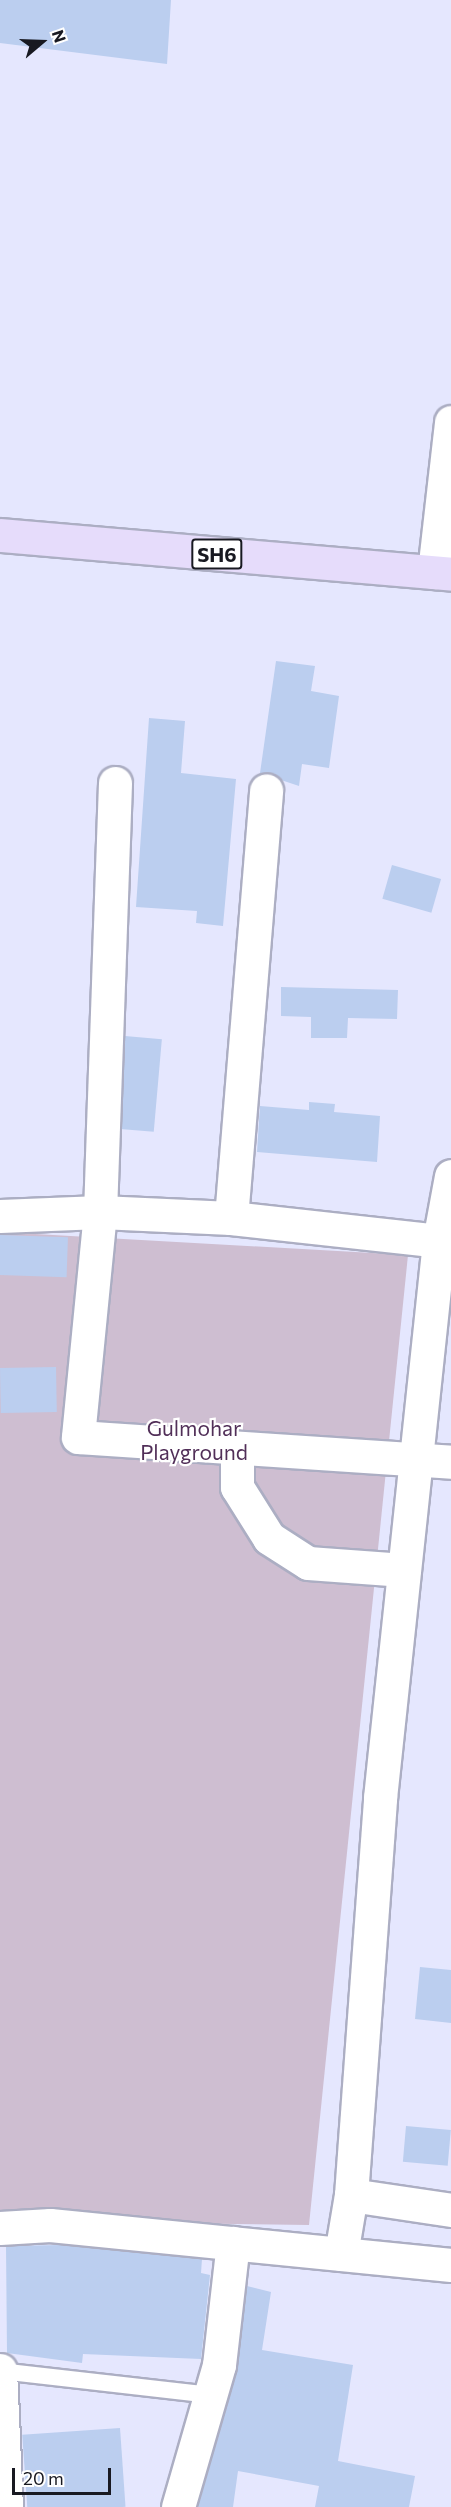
<!DOCTYPE html>
<style>
body{margin:0}
#map{position:relative;width:451px;height:2507px;overflow:hidden;background:#e5e7fe;font-family:Commissioner,sans-serif}
div>[style]{position:absolute}
[style*='--x']{left:calc(var(--x)*1px);top:calc(var(--y)*1px);width:calc(var(--w)*1px);rotate:calc(var(--a)*1deg)}
.green>*{inset:0;background:#cebed1}
.building>*{inset:0;background:#bbceef;transform-origin:0 0}
.roads{filter:drop-shadow(2px 0 #acaec3) drop-shadow(-2px 0 #acaec3) drop-shadow(0 2px #acaec3) drop-shadow(0 -2px #acaec3)}
.service>*{height:16px;margin:-8px;padding:0 8px;transform-origin:8px;border-radius:8px;background:#fff}
.minor>*{height:33px;margin:-16.5px;padding:0 16.5px;transform-origin:16.5px;border-radius:16.5px;background:#fff}
.tertiary>*{height:33px;margin:-16.5px;padding:0 16.5px;transform-origin:16.5px;border-radius:16.5px;background:#fff}
.primary>*{height:33px;margin:-16.5px;padding:0 16.5px;transform-origin:16.5px;border-radius:16.5px;background:#e6dcfb}
span{translate:-50% -50%;white-space:nowrap;text-align:center;line-height:1.15;-webkit-text-stroke:4.5px #fff;paint-order:stroke}
.shield-label span{padding:2px 4px;background:#fff;border:2px solid;border-radius:4px;-webkit-text-stroke-width:0}
.shield-label{font-size:20px;color:#181921;font-weight:700}
.park-label{font-size:21px;color:#512f58}
.north{position:absolute;left:12px;top:12px;width:60px;height:60px;-webkit-text-stroke:4px #fff;paint-order:stroke;rotate:71deg;font-size:16px;font-weight:700;line-height:24px;text-align:center;color:#181921}
.north::after{content:'';display:block;margin:auto;width:21px;height:27px;background:#181921;clip-path:polygon(50% 0,100% 100%,50% 72%,0 100%)}
.scale{position:absolute;left:12px;top:2468px;width:99px;height:27px;box-sizing:border-box;border:3px solid #181921;border-top:0;padding-left:8px;font-size:18px;line-height:21px;white-space:nowrap;color:#181921;-webkit-text-stroke:4px #fff;paint-order:stroke}
</style>
<div id="map">
<div class="green">
<i style="clip-path:polygon(0 1232px,408px 1255px,309px 2225px,0 2221px)"></i>
</div>
<div class="building">
<i style="clip-path:polygon(0 0,171px 0,167px 64px,0 43px)"></i>
<i style="clip-path:polygon(276px 661px,315px 666px,311px 691px,339px 696px,329px 768px,302px 764px,299px 786px,260px 773px)"></i>
<i style="clip-path:polygon(149px 718px,185px 721px,181px 773px,236px 779px,223px 926px,196px 923px,197px 911px,136px 907px)"></i>
<i style="left:392px;top:865px;width:51px;height:35px;rotate:16deg"></i>
<i style="clip-path:polygon(281px 987px,398px 990px,397px 1019px,348px 1018px,347px 1038px,311px 1038px,311px 1017px,281px 1016px)"></i>
<i style="left:125px;top:1036px;width:37px;height:93px;rotate:5deg"></i>
<i style="clip-path:polygon(309px 1102px,335px 1104px,334px 1112px,380px 1116px,377px 1162px,257px 1152px,260px 1106px,309px 1110px)"></i>
<i style="left:0;top:1235px;width:68px;height:40px;rotate:2deg"></i>
<i style="left:56px;top:1367px;width:45px;height:56px;rotate:89deg"></i>
<i style="clip-path:polygon(420px 1967px,451px 1970px,451px 2023px,415px 2019px)"></i>
<i style="left:406px;top:2126px;width:45px;height:36px;rotate:5deg"></i>
<i style="clip-path:polygon(61px 2245px,202px 2259px,201px 2273px,210px 2275px,201px 2359px,83px 2354px,82px 2363px,7px 2353px,6px 2246px)"></i>
<i style="clip-path:polygon(247px 2286px,271px 2292px,262px 2350px,353px 2365px,338px 2461px,415px 2476px,409px 2507px,315px 2507px,319px 2486px,238px 2471px,233px 2507px,198px 2507px,237px 2370px)"></i>
<i style="left:120px;top:2428px;width:79px;height:98px;rotate:86deg"></i>
</div>
<div class="roads">
<div class="service">
<i style="--x:0;--y:2371;--w:211;--a:6.5"></i>
</div>
<div class="minor">
<i style="--x:434;--y:572;--w:151;--a:-83.5"></i>
<i style="--x:115;--y:783;--w:429;--a:92"></i>
<i style="--x:100;--y:1212;--w:226;--a:95.6"></i>
<i style="--x:78;--y:1437;--w:374;--a:3.8"></i>
<i style="--x:0;--y:1216;--w:100;--a:-2.3"></i>
<i style="--x:100;--y:1212;--w:131;--a:2.6"></i>
<i style="--x:231;--y:1218;--w:209;--a:6.3"></i>
<i style="--x:231;--y:1218;--w:429;--a:-85.3"></i>
<i style="--x:237;--y:1448;--w:39;--a:90"></i>
<i style="--x:237;--y:1487;--w:60;--a:57.9"></i>
<i style="--x:269;--y:1538;--w:46;--a:32.7"></i>
<i style="--x:308;--y:1563;--w:96;--a:4.2"></i>
<i style="--x:351;--y:2195;--w:101;--a:8.5"></i>
<i style="--x:341;--y:2254;--w:60;--a:-80.4"></i>
<i style="--x:351;--y:2195;--w:398;--a:-85.8"></i>
<i style="--x:380;--y:1798;--w:560;--a:-83.95"></i>
<i style="--x:439;--y:1241;--w:66;--a:-79.5"></i>
<i style="--x:0;--y:2370;--w:137;--a:87.5"></i>
<i style="--x:178;--y:2507;--w:148;--a:-73.9"></i>
<i style="--x:219;--y:2365;--w:123;--a:-83.5"></i>
</div>
<div class="tertiary">
<i style="--x:0;--y:2228;--w:50;--a:-3.4"></i>
<i style="--x:50;--y:2225;--w:403;--a:5.7"></i>
</div>
<div class="primary">
<i style="--x:0;--y:535;--w:453;--a:4.9"></i>
</div>
</div>
<div class="shield-label">
<span style="left:217px;top:554px">SH6</span>
</div>
<div class="park-label">
<span style="left:194px;top:1440px">Gulmohar<br>Playground</span>
</div>
<div class="north">N</div>
<div class="scale">20 m</div>
</div>
